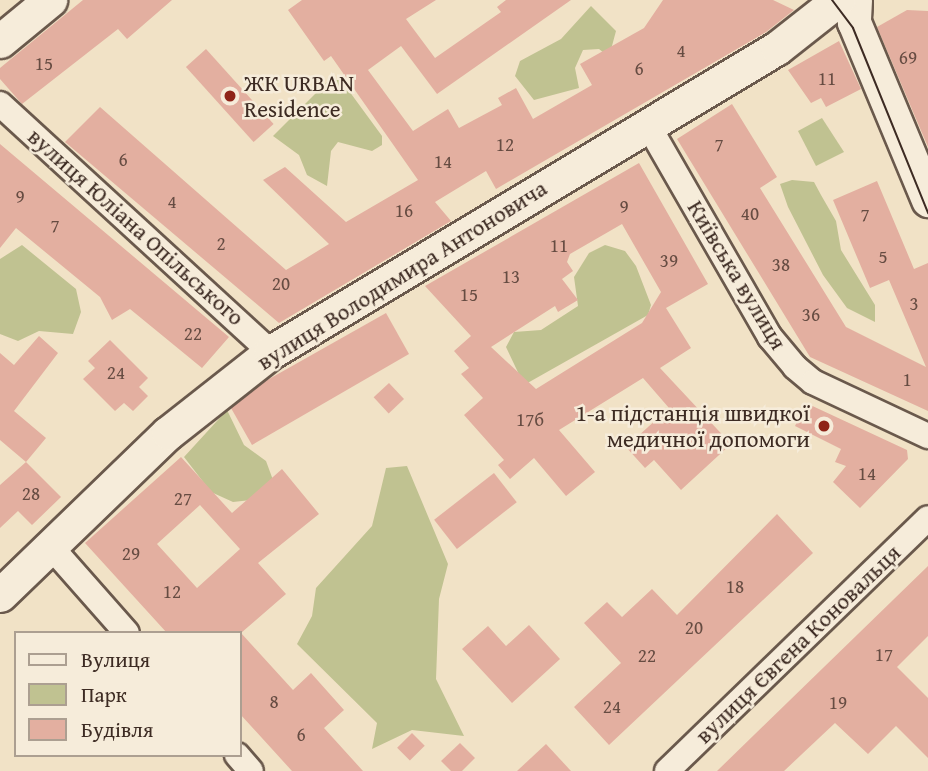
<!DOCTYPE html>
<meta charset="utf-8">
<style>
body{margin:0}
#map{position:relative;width:928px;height:771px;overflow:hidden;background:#f1e2c6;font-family:"Gentium Book Plus",serif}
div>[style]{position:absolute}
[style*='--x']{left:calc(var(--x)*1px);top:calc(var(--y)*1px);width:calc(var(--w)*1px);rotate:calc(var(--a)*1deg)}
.green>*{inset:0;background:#c0c291}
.building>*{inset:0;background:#e3afa0;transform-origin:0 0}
.roads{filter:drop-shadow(2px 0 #6a594c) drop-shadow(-2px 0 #6a594c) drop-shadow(0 2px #6a594c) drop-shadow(0 -2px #6a594c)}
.minor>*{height:24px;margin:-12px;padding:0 12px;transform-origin:12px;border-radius:12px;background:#f6ecda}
.secondary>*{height:33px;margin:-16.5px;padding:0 16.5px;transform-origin:16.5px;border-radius:16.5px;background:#f6ecda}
.tram>*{height:2px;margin:-1px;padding:0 1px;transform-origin:1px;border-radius:1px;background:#3d2b23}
.dots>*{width:19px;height:19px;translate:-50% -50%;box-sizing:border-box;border:4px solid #f6ecda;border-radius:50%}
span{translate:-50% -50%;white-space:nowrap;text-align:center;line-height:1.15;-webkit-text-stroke:5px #f6ecda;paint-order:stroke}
.number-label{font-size:19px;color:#664c42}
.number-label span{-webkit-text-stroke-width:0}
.poi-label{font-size:23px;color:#3d2b23}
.left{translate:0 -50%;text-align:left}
.right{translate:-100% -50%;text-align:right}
.street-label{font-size:23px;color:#3d2b23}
.legend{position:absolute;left:14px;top:631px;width:228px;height:126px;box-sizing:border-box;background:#f6ecda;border:2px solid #ac9f91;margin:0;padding:9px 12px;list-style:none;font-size:21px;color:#3d2b23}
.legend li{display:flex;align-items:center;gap:14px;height:35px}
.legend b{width:35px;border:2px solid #ac9f91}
</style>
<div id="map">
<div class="green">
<i style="clip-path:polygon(591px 6px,616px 31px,609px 57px,599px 49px,583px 50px,575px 68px,579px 88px,534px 100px,515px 76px,520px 61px,561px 39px)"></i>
<i style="clip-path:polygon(329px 80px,341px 80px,382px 136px,382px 145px,372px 151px,338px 142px,331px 151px,327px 186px,307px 175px,299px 155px,273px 136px)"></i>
<i style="clip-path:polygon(822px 118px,844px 152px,816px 166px,798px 131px)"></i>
<i style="clip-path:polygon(792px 180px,814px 182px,821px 195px,836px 221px,841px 250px,875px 305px,875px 322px,847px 308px,823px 275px,788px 207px,780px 184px)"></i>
<i style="clip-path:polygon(22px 245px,76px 289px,81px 312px,73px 334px,39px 331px,18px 341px,0 334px,0 259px)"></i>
<i style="clip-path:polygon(605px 245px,625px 251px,636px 266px,651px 305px,648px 315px,524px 385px,506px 347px,514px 332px,541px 330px,578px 306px,574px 277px,589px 253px)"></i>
<i style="clip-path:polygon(227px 410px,244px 445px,266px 461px,273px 480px,251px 500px,233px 502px,211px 492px,184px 457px)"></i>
<i style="clip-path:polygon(407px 466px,448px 564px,439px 599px,436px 679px,464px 736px,412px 730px,372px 749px,377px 723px,297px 644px,312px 616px,316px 588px,372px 526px,386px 468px)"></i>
</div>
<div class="building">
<i style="clip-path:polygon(83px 0,172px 0,127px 39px,118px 29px,22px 104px,0 79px,0 68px)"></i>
<i style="clip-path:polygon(302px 0,436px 0,406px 19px,435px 58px,501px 12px,497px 7px,506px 0,571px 0,437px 94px,401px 46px,368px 70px,413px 131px,448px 109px,459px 128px,502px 105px,498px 98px,516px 88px,533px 119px,592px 85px,580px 64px,644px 28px,663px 0,773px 0,794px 10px,766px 32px,496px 189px,486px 171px,435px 202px,451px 221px,279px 323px,65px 142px,100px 107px,286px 270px,303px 260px,329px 244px,263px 180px,285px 167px,346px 222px,418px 180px,331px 56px,324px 61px,288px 10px)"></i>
<i style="clip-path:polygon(907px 10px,928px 11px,928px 147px,877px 27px)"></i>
<i style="clip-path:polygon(839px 41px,861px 89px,826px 107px,821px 98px,811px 103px,788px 70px)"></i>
<i style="left:206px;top:49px;width:101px;height:27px;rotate:48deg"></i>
<i style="clip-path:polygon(732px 104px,777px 177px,760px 188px,846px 327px,926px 367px,889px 280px,870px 288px,833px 200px,877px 181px,914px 269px,928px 263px,928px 411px,810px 357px,677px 139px)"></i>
<i style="clip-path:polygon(0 144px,229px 337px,202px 368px,130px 309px,112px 320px,100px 297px,16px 228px,0 248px)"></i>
<i style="clip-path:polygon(evenodd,639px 163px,708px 284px,666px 308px,691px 348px,660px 368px,731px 444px,681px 490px,654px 460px,645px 468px,626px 447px,669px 408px,643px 378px,559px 430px,595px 472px,566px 496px,534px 458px,510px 479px,498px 465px,504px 460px,464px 415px,483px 398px,461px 374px,469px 368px,454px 351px,471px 336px,425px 286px,639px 163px,622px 224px,661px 292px,642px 323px,536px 389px,491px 347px,555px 306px,558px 312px,578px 300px,562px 279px,573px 271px,567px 262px,570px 254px,622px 224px)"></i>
<i style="clip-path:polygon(386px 313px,409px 354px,252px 445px,231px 408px,262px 383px)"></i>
<i style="clip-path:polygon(39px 336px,58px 353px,14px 411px,46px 438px,26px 462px,0 440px,0 353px,14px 365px)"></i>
<i style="clip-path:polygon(110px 340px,148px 378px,139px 387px,148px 396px,133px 411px,124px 403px,115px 411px,83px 379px,95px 368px,88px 361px)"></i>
<i style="left:389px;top:383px;width:22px;height:21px;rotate:47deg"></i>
<i style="clip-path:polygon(806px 403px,907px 450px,908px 459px,860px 508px,833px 482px,846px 466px,835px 462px,841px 449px,795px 426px)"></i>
<i style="clip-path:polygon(evenodd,181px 457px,232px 513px,282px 469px,319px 514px,258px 563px,286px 594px,241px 633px,293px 690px,311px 673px,344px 710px,324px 728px,363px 771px,292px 771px,240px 714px,240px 633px,167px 633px,85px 543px,181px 457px,200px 505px,240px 549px,197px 588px,157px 544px,200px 505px)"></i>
<i style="clip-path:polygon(26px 462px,61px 497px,32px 525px,18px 511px,0 528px,0 485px)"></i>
<i style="left:494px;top:473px;width:37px;height:76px;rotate:52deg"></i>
<i style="clip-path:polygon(777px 514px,813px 553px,609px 745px,574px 707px,621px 663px,584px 623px,607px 602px,622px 617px,652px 589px,677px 615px)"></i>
<i style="clip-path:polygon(928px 566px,928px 636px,897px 667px,928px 698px,928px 758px,896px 726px,868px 754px,835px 723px,784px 771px,717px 771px)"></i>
<i style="clip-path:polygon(529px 625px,560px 659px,512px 703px,462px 649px,488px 626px,506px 646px)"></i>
<i style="left:412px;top:733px;width:18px;height:21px;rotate:45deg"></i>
<i style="clip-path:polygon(460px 743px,475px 758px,462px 771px,451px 771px,441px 761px)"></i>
<i style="clip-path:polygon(546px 744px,571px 771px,517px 771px)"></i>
</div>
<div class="roads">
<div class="minor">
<i style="--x:0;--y:104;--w:367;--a:42.5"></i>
<i style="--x:648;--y:125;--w:245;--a:60.1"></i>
<i style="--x:770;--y:337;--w:39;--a:50"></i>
<i style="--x:795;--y:367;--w:23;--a:40"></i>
<i style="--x:813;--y:382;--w:127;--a:25.2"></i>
<i style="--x:52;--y:548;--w:113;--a:48.6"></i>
<i style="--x:237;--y:755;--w:21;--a:49"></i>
<i style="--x:667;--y:771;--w:363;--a:-44.1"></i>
</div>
<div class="secondary">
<i style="--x:855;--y:0;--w:22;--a:93"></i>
<i style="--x:854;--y:22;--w:193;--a:67.4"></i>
<i style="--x:0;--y:41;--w:65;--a:-39.4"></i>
<i style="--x:0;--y:595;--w:233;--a:-44"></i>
<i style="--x:168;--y:433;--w:131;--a:-38.2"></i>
<i style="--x:271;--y:352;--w:590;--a:-31"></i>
<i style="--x:777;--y:48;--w:78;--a:-38.2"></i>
</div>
</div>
<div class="tram">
<i style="--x:832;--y:0;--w:35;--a:53"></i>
<i style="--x:853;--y:28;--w:200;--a:67.9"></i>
</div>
<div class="dots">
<i style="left:230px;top:96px;background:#8f2418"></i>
<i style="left:824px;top:426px;background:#8f2418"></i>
</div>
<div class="number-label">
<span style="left:681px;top:51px">4</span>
<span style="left:908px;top:58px">69</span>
<span style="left:44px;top:64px">15</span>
<span style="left:639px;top:69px">6</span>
<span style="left:827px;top:79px">11</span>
<span style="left:505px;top:145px">12</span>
<span style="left:719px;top:145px">7</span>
<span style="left:123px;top:160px">6</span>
<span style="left:443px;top:162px">14</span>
<span style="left:20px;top:197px">9</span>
<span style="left:172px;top:202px">4</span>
<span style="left:624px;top:207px">9</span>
<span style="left:404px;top:211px">16</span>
<span style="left:750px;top:214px">40</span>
<span style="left:865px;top:215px">7</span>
<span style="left:55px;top:226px">7</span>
<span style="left:221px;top:244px">2</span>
<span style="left:559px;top:246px">11</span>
<span style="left:883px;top:257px">5</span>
<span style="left:669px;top:261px">39</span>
<span style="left:781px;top:265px">38</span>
<span style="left:511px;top:277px">13</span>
<span style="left:281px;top:284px">20</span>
<span style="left:469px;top:295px">15</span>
<span style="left:914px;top:304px">3</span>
<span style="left:811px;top:315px">36</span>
<span style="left:193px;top:334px">22</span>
<span style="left:116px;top:373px">24</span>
<span style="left:907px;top:380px">1</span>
<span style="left:530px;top:420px">17б</span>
<span style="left:867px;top:474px">14</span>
<span style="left:31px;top:494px">28</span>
<span style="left:183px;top:499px">27</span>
<span style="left:131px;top:554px">29</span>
<span style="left:735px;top:587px">18</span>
<span style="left:172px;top:592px">12</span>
<span style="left:694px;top:628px">20</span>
<span style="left:884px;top:655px">17</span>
<span style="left:647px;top:656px">22</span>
<span style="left:274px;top:702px">8</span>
<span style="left:838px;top:703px">19</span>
<span style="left:612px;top:707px">24</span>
<span style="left:301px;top:735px">6</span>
</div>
<div class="poi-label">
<span class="left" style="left:244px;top:96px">ЖК URBAN<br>Residence</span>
<span class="right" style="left:810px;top:426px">1-а підстанція швидкої<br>медичної допомоги</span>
</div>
<div class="street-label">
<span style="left:136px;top:227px;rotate:42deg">вулиця Юліана Опільського</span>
<span style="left:402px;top:275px;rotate:-32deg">вулиця Володимира Антоновича</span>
<span style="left:737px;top:275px;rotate:59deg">Київська вулиця</span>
<span style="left:798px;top:644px;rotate:-44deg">вулиця Євгена Коновальця</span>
</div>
<ul class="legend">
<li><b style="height:9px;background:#f6ecda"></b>Вулиця</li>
<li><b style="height:19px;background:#c0c291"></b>Парк</li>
<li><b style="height:19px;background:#e3afa0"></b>Будівля</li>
</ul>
</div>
